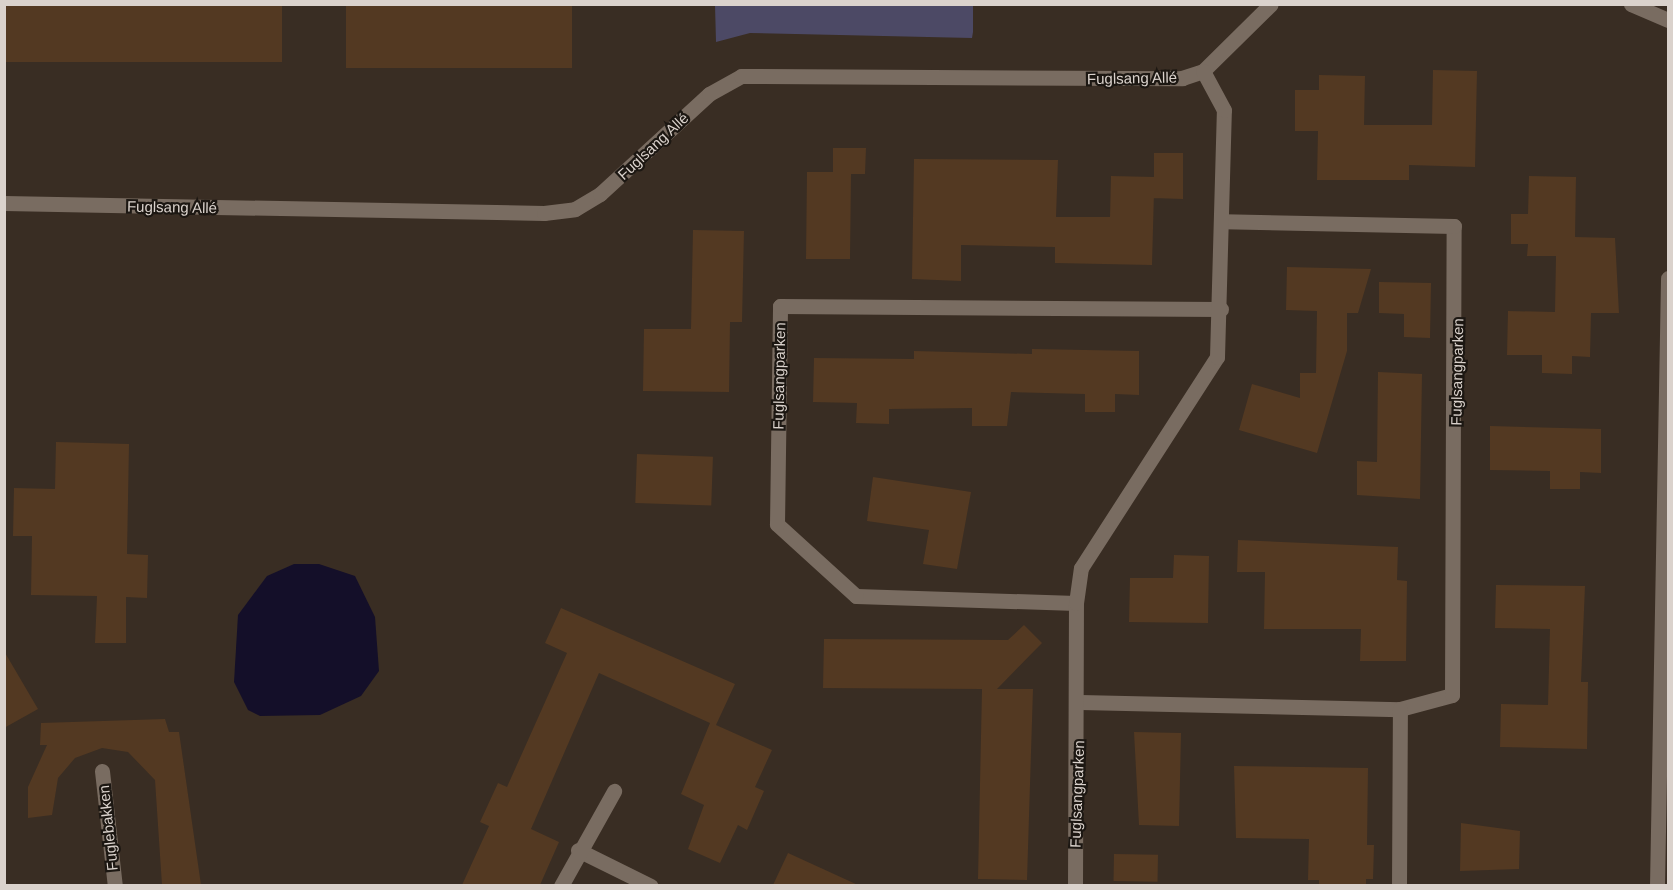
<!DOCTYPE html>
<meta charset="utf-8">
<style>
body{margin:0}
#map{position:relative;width:1673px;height:890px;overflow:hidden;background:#392d23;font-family:Arial,sans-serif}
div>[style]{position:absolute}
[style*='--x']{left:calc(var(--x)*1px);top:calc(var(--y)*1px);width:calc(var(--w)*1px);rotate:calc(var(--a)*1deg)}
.green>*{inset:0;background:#4c4965}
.water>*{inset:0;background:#140f29}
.building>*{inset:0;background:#533922;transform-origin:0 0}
.minor>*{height:15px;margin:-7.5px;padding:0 7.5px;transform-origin:7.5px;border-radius:7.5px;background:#796c61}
span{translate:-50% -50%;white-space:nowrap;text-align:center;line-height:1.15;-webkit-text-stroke:4.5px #1c1712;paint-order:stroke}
.street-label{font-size:15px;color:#dad2cc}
.frame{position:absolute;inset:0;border:6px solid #dad2cc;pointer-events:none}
</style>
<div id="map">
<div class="green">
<i style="clip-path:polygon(715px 5px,973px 5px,973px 32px,972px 38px,750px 33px,716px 42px)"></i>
</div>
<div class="water">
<i style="clip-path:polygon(294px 564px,319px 564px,355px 576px,375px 617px,379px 671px,361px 696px,320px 715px,260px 716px,248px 710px,234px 682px,238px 615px,267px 576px)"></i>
</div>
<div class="building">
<i style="left:4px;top:4px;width:278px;height:58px"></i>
<i style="left:346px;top:4px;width:226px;height:64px"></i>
<i style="clip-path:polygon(1433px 70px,1477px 71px,1475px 167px,1409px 165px,1409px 180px,1317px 180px,1318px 131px,1295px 131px,1295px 90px,1319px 90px,1319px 75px,1365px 76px,1364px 125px,1432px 125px)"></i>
<i style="clip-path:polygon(833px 148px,866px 148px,865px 174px,851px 174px,850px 259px,806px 259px,807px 172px,833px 172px)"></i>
<i style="clip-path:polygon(1154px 153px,1183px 153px,1183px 199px,1153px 198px,1154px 192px,1152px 265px,1055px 263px,1055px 247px,961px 245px,961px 281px,912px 279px,914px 159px,1058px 160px,1056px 217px,1110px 217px,1111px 176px,1154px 177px)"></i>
<i style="clip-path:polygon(1529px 176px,1576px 177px,1575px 237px,1615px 238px,1619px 313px,1591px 313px,1590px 357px,1572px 356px,1572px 374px,1542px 373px,1542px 355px,1507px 355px,1508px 311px,1555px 312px,1556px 256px,1527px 256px,1528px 244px,1511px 244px,1511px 214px,1528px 214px)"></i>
<i style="clip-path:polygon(693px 230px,744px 231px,742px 322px,730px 322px,729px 392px,643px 391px,644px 329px,691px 329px)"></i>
<i style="clip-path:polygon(1287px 267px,1371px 269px,1358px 313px,1347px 313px,1347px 351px,1317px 453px,1239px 430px,1252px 384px,1300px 398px,1300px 373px,1316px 373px,1317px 311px,1286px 310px)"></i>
<i style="clip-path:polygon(1379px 282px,1431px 283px,1430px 338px,1404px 337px,1404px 314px,1379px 313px)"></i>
<i style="clip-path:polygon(1032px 349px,1139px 351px,1139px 395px,1115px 394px,1115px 412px,1085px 412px,1085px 394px,1011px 392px,1007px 426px,972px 426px,972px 408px,889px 409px,889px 424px,856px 423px,857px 403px,813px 402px,814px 358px,914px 359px,914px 351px,1032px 354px)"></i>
<i style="clip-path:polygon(1378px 372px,1422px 374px,1420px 499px,1357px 495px,1357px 461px,1377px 462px)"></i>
<i style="clip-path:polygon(1490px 426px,1601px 429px,1601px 473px,1580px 472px,1580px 489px,1550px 489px,1550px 471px,1490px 470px)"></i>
<i style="clip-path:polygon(56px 442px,129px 444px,127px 554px,148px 555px,147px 598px,126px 597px,126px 643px,95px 643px,97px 596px,31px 595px,32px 536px,13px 536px,14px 488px,55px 489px)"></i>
<i style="left:637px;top:454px;width:76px;height:49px;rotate:2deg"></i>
<i style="clip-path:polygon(873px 477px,971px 492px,957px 569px,923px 564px,929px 530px,867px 521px)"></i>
<i style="clip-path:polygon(1238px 540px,1398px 547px,1397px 580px,1407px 581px,1406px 661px,1360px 661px,1361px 629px,1264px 629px,1265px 572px,1237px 572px)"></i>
<i style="clip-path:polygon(1174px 555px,1209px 556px,1208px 623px,1129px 622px,1130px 578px,1173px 578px)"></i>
<i style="clip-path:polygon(1496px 585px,1585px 586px,1581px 682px,1588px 682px,1587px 749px,1500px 747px,1501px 704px,1548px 705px,1550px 629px,1495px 628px)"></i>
<i style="clip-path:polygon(561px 608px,735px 684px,716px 725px,772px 750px,755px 787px,764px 791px,747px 830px,738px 825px,720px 863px,688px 849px,704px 805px,681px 794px,710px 723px,599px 673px,531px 829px,559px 842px,540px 885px,462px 885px,489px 826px,480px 822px,498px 783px,507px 787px,567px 653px,545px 643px)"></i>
<i style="clip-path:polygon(1024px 625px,1042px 643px,997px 689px,1033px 689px,1027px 880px,978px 879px,982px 689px,823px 688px,824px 639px,1008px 640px)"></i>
<i style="clip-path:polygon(4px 651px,38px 709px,4px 728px)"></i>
<i style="clip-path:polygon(165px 719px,169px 732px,179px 732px,201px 885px,162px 885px,155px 780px,128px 752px,102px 748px,75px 758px,58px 778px,52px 815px,28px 818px,28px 787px,47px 745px,40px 745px,41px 723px)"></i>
<i style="clip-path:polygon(1134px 732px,1181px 733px,1179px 826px,1139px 825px)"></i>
<i style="clip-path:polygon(1234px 766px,1368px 768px,1367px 845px,1374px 845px,1373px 879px,1366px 879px,1366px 885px,1319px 885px,1319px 880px,1308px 880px,1309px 839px,1236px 838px)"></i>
<i style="clip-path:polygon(1461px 823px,1520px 831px,1519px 869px,1460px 871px)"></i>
<i style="clip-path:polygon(788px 853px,858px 885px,773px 885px)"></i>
<i style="left:1114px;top:854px;width:44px;height:27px;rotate:1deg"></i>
</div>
<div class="minor">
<i style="--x:1631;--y:4;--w:40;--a:23.4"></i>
<i style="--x:4;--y:203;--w:540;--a:1.06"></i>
<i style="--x:544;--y:213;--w:31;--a:-7"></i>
<i style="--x:575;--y:209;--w:29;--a:-31"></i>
<i style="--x:600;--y:194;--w:148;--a:-42.5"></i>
<i style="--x:709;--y:94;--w:37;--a:-29"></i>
<i style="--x:741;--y:76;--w:441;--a:0.3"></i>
<i style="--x:1182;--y:78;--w:22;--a:-18"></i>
<i style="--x:1203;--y:71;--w:95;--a:-44.6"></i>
<i style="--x:1076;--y:603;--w:220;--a:-178.2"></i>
<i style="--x:856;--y:596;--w:107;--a:-137.7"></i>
<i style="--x:777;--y:524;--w:218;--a:-89.2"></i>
<i style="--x:780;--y:306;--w:441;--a:0.4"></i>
<i style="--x:1080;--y:702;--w:320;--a:1.3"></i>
<i style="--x:1400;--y:709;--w:54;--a:-15.1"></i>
<i style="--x:1452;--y:695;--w:469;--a:-89.8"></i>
<i style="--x:1454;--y:226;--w:230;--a:-178.8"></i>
<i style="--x:102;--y:771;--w:116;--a:83.6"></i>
<i style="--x:578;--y:850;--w:81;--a:26.3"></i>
<i style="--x:561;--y:886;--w:109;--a:-60.8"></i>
<i style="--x:1075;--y:886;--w:283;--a:-89.8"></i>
<i style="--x:1076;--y:603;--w:35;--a:-82"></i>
<i style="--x:1081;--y:568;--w:251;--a:-57.2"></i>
<i style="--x:1217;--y:357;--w:247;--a:-88.4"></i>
<i style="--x:1224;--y:110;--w:44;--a:-118.3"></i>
<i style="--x:1399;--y:886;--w:177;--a:-89.7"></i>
<i style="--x:1657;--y:886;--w:608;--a:-88.96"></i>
</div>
<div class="street-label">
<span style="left:1132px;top:78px;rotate:-1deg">Fuglsang Allé</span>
<span style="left:653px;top:146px;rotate:-43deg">Fuglsang Allé</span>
<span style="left:172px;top:207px;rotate:1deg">Fuglsang Allé</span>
<span style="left:1457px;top:372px;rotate:-89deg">Fuglsangparken</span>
<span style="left:779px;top:376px;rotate:-89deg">Fuglsangparken</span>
<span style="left:1077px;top:794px;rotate:-88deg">Fuglsangparken</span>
<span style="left:108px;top:828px;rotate:-96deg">Fuglebakken</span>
</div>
<div class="frame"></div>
</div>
